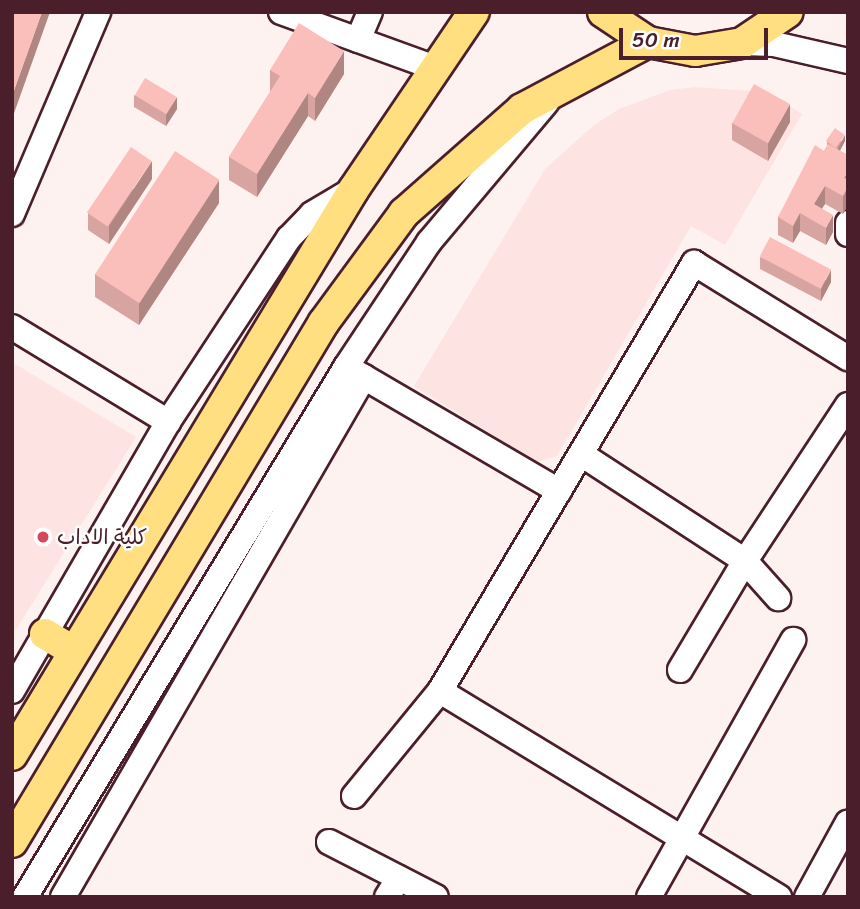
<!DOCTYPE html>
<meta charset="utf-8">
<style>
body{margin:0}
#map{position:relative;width:860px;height:909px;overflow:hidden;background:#fef2f1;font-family:Sriracha,"Playpen Sans Arabic",sans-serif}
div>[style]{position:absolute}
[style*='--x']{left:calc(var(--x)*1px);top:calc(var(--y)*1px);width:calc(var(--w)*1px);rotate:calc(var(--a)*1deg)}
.built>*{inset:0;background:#fde3e1}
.roads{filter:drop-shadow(2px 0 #4a1f2b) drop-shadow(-2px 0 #4a1f2b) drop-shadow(0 2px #4a1f2b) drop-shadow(0 -2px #4a1f2b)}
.minor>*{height:24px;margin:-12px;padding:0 12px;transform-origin:12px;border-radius:12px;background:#fff}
.major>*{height:30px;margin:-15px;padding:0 15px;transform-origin:15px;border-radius:15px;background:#ffdf80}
.wall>*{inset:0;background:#d8a4a1}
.shaded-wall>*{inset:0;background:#b08683}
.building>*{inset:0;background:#fbbfbb;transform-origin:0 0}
.dots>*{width:19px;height:19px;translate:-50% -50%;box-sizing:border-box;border:4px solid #fff;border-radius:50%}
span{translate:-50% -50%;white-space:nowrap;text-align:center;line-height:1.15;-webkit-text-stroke:5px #fff;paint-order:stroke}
.poi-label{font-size:21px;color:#4a1f2b}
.left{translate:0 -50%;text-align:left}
.frame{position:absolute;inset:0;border:14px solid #4a1f2b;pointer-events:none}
.scale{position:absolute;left:619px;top:28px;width:149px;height:32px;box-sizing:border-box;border:4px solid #4a1f2b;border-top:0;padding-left:9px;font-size:21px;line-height:24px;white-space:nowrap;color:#4a1f2b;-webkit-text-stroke:5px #fff;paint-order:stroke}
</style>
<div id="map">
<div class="built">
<i style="clip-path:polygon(695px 87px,751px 91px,781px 100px,802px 114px,725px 245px,691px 226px,557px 456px,537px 462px,414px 386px,545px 169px,594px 125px,619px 109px,670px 90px)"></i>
<i style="clip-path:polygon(12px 362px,136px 437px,12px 636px)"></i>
</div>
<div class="roads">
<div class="minor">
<i style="--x:281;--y:12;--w:165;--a:19.9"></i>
<i style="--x:358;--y:40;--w:30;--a:-67"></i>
<i style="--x:742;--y:43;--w:32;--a:2"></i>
<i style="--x:774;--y:44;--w:76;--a:12.9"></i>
<i style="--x:12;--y:214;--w:220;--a:-66.9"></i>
<i style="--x:848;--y:223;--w:11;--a:90"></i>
<i style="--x:12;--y:327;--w:183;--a:31.3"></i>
<i style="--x:350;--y:369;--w:242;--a:30.3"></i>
<i style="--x:581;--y:454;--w:196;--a:33.1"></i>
<i style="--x:745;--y:561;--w:50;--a:48.3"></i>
<i style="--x:680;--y:670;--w:127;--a:-59.2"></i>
<i style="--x:745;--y:561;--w:187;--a:-56.6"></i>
<i style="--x:12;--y:691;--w:311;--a:-59.9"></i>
<i style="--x:168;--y:422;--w:220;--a:-56.7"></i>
<i style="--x:289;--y:238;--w:33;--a:-46"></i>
<i style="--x:312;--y:214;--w:49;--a:-30.8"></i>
<i style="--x:440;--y:691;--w:397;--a:31.3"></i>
<i style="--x:354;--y:796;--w:136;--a:-50.7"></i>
<i style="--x:440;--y:691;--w:498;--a:-59.3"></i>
<i style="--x:694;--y:263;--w:181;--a:31.7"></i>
<i style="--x:329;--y:842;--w:120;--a:27.2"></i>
<i style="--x:25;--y:897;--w:620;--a:-58.8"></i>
<i style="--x:346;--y:367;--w:150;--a:-56.4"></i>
<i style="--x:429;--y:242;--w:182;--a:-49.9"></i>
<i style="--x:63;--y:897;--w:601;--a:-59.94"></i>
<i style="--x:387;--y:897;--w:22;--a:-58"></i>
<i style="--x:649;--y:897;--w:295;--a:-60.7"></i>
<i style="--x:807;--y:897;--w:85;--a:-61.3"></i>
</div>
<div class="major">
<i style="--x:603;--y:12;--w:54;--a:33.7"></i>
<i style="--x:648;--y:42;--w:48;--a:10.8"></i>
<i style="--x:695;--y:51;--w:48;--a:-9.7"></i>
<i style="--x:742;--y:43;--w:55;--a:-34"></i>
<i style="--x:45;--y:634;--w:33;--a:31"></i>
<i style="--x:12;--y:755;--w:661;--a:-58.86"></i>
<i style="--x:354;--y:189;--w:214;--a:-55.9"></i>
<i style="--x:12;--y:842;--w:606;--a:-59.04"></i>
<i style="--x:324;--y:322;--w:135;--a:-53.7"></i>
<i style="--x:404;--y:213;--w:157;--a:-41.4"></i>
<i style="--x:522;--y:109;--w:143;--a:-28"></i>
</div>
</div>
<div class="wall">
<i style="clip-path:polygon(270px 70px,344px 74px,315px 121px,308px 116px,257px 197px,229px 180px,229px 157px,270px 92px)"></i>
<i style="clip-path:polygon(134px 95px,177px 109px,166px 126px,134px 107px)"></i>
<i style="clip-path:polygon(790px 122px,768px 161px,732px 140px,732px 123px)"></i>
<i style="clip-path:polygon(845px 141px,840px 151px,848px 155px,848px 205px,843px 214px,825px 204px,822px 208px,833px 232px,826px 245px,800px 231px,793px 243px,778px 235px,778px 217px,824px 151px,827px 146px,827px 142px)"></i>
<i style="clip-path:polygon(152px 179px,109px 244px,88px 230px,88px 213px)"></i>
<i style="clip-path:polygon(219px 203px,139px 325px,95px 297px,95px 274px)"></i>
<i style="clip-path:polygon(760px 257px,831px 282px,821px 301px,760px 269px)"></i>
</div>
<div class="shaded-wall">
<i style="clip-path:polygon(42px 12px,50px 12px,12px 119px,12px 96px)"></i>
<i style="clip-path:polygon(344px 51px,344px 74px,315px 121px,315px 98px)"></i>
<i style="clip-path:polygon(308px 93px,308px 116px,257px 197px,257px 174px)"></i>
<i style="clip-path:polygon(177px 97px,177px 109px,166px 126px,166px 114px)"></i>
<i style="clip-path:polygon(790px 104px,790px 122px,768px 161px,768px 143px)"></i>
<i style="clip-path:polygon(845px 135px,845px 141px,838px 154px,838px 148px)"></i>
<i style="clip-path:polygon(152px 161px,152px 179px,109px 244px,109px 226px)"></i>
<i style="clip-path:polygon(848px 172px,848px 205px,843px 214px,843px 196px,844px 178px)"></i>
<i style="clip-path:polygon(219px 180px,219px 203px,139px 325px,139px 303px)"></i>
<i style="clip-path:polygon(825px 186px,825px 204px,814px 221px,814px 204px)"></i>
<i style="clip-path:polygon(800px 213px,800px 231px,793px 243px,793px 226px)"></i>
<i style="clip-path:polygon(833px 215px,833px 232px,826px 245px,826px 228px)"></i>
<i style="clip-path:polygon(831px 270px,831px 282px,821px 301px,821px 289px)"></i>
</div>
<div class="building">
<i style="clip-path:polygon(12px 12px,42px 12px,12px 96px)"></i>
<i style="clip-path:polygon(299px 23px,344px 51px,315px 98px,308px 93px,257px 174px,229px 157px,280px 76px,270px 70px)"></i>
<i style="left:145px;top:78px;width:37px;height:20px;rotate:31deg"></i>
<i style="left:754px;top:84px;width:41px;height:45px;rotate:29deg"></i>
<i style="left:835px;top:128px;width:12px;height:16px;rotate:35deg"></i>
<i style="clip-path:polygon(828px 144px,848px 155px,848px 172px,844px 178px,848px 179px,848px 187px,843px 196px,825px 186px,814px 204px,833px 215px,826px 228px,800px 213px,793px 226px,778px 217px,815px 145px,824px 151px)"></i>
<i style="left:131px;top:147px;width:25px;height:79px;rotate:34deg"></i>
<i style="left:175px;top:151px;width:53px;height:147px;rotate:33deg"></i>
<i style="left:770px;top:237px;width:69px;height:22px;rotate:28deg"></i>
</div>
<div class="dots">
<i style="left:43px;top:537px;background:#d1495b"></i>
</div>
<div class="poi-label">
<span class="left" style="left:57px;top:537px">كلية الاداب</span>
</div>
<div class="frame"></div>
<div class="scale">50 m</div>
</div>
